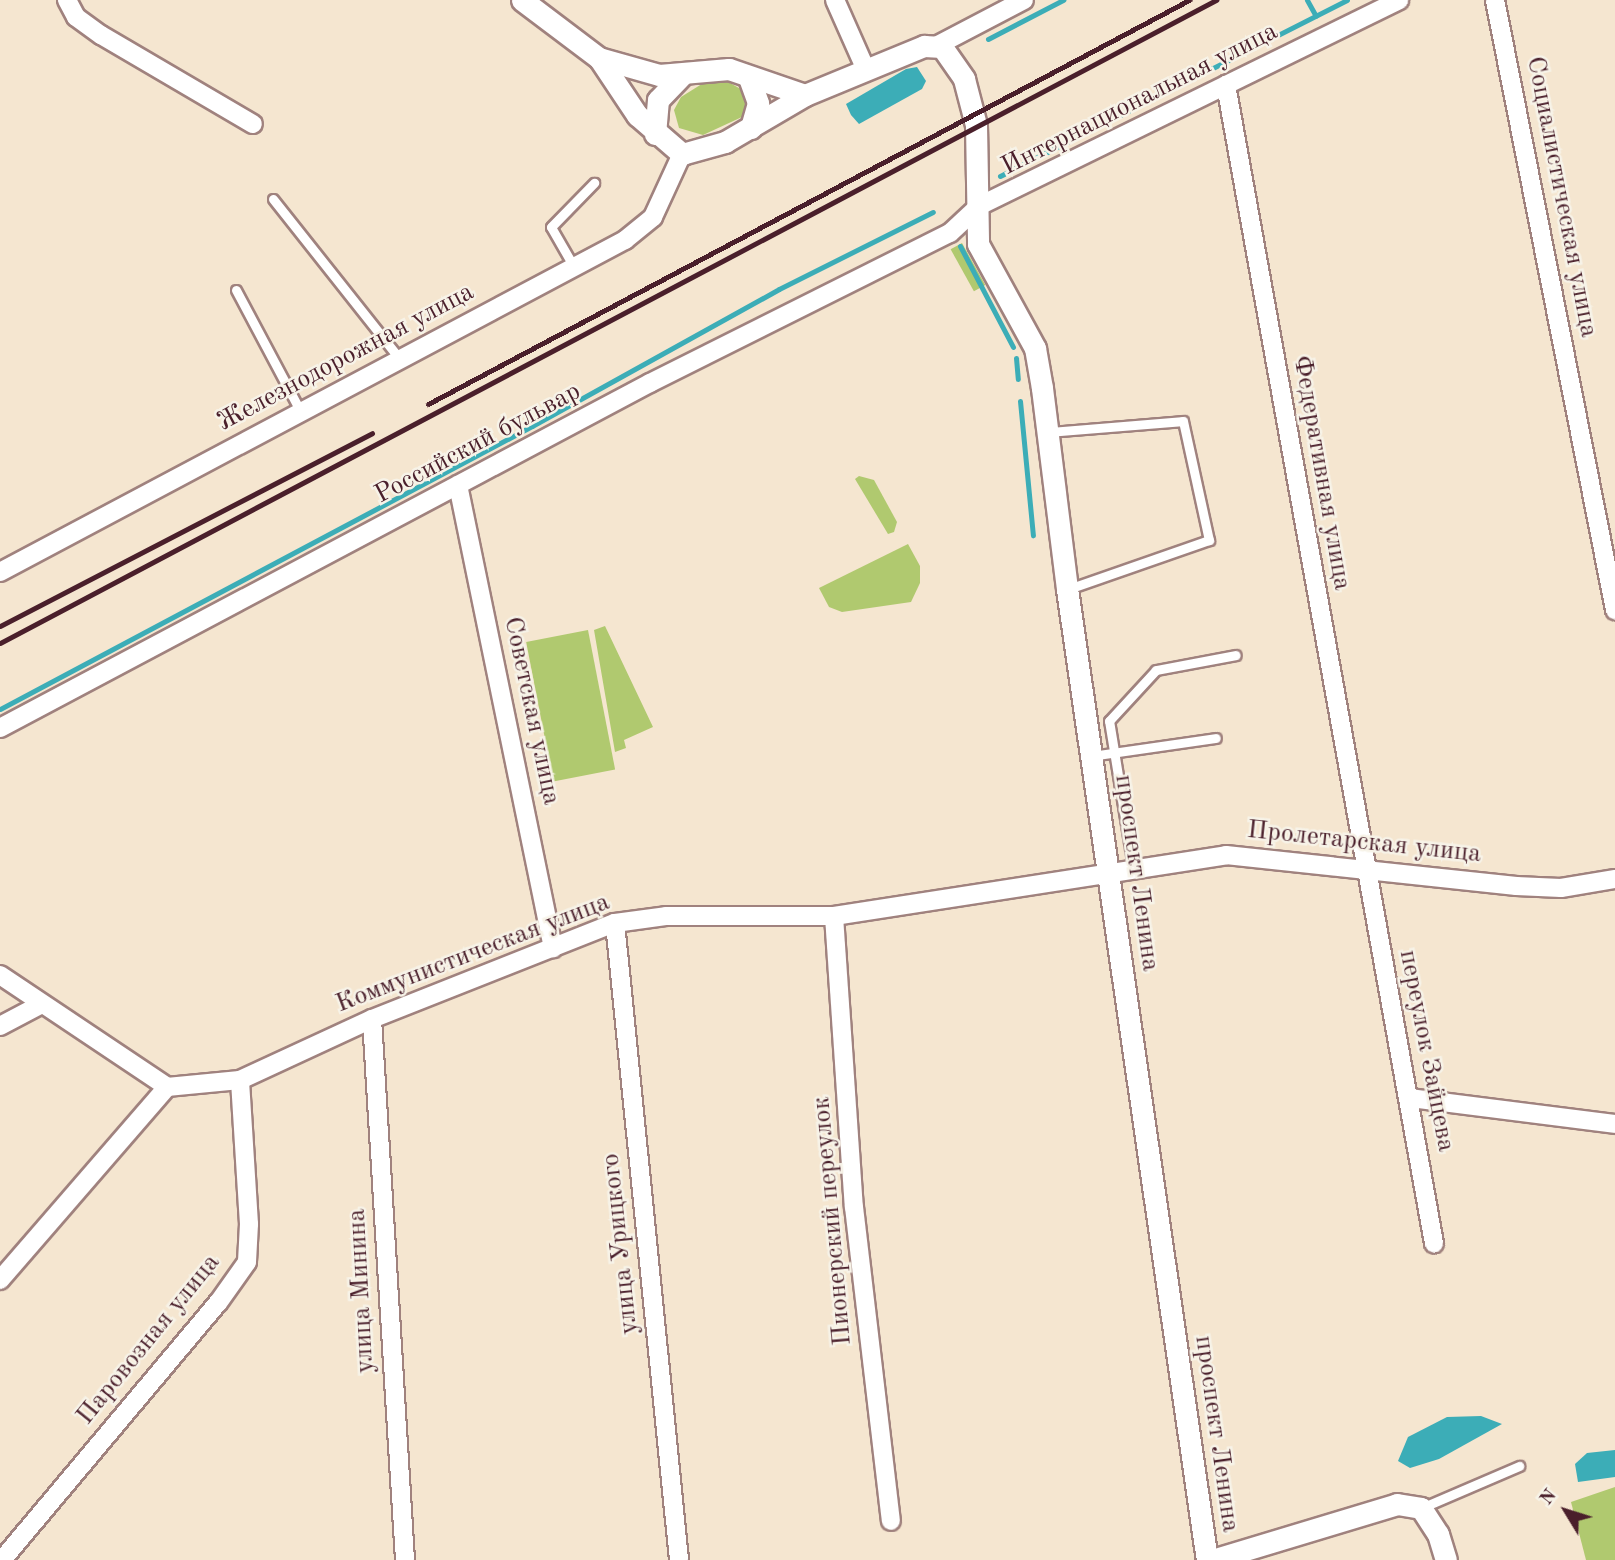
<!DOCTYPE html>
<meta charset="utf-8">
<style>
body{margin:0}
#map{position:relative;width:1615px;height:1560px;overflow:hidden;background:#f5e6d0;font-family:"Old Standard TT",serif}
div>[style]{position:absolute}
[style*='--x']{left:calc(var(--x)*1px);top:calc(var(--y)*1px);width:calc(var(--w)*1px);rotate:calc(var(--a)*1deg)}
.green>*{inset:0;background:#b0c96f;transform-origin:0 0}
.water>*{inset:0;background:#3cadb7}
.stream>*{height:5px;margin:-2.5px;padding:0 2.5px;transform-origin:2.5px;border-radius:2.5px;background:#3cadb7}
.roads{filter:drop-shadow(2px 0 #a0827e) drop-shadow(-2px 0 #a0827e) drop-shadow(0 2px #a0827e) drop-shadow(0 -2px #a0827e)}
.service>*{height:9px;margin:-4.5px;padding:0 4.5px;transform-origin:4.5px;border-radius:4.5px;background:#fff}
.minor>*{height:18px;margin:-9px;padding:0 9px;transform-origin:9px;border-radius:9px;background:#fff}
.tertiary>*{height:21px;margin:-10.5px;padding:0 10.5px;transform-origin:10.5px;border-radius:10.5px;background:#fff}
.rail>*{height:5px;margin:-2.5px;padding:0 2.5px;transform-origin:2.5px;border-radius:2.5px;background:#4a1f2b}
span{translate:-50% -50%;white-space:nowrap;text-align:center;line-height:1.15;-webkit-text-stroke:5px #f7f3e8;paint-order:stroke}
.street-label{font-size:26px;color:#4a1f2b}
.north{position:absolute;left:1531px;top:1476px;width:70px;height:70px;-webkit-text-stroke:5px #f7f3e8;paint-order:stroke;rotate:308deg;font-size:19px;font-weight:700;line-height:28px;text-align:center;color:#4a1f2b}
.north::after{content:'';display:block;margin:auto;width:24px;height:32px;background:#4a1f2b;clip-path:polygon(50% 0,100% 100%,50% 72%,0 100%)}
</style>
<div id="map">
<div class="green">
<i style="clip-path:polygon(723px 79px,746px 92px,748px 105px,742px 117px,703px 135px,679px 128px,674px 110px,681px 97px,705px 82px)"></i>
<i style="left:962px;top:243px;width:48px;height:13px;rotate:61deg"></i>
<i style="clip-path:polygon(859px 476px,874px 480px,897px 522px,894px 532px,888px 534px,855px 479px)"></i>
<i style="clip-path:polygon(908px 544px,920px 566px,920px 583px,911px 602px,842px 612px,829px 607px,819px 588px)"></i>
<i style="clip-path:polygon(605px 626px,653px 727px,624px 740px,626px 748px,615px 752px,594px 630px)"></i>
<i style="left:588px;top:630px;width:142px;height:63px;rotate:79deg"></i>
<i style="clip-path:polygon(1615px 1487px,1615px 1560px,1586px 1560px,1571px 1502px)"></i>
</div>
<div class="water">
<i style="clip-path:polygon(917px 67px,926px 81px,922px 89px,859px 124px,851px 115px,846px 104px,906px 69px)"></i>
<i style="clip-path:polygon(1481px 1416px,1502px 1424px,1439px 1459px,1410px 1468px,1398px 1461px,1408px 1437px,1447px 1417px)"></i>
<i style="clip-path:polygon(1615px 1450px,1615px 1477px,1578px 1482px,1575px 1464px,1587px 1453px)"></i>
</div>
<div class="stream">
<i style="--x:1307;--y:0;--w:18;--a:61"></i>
<i style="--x:988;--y:39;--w:85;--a:-27.5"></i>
<i style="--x:1000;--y:176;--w:389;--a:-26.9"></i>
<i style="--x:960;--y:246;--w:114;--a:62.3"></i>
<i style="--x:1016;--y:358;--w:21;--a:85"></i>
<i style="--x:1020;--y:401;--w:135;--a:84.5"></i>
<i style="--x:0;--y:709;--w:603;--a:-28.01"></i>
<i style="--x:532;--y:426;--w:282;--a:-29"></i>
<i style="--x:779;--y:289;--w:172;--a:-26.6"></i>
</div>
<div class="roads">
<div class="service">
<i style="--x:273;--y:199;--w:203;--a:51.6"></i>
<i style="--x:574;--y:267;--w:46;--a:-119.9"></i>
<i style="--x:551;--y:227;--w:62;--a:-45.7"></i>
<i style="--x:236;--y:290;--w:138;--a:62"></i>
<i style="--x:1049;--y:432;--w:134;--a:-4.7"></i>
<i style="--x:1183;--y:421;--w:122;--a:77.7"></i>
<i style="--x:1209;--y:540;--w:149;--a:160.8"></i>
<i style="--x:1091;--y:756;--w:126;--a:-8.2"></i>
<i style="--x:1133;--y:867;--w:148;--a:-99.3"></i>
<i style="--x:1109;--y:721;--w:69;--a:-47.3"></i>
<i style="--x:1156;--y:670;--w:81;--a:-10.6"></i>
<i style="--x:1421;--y:1508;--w:107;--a:-23.2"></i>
</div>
<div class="minor">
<i style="--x:67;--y:0;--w:19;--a:62"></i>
<i style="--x:76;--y:17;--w:31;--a:36"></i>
<i style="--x:101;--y:35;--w:176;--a:30.4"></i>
<i style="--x:835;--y:0;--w:77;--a:66.1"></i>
<i style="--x:1495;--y:0;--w:622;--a:78.87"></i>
<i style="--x:938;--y:45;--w:97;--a:-27.6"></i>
<i style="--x:1226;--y:85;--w:1177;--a:79.82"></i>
<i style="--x:458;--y:485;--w:473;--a:78.4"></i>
<i style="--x:0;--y:572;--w:708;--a:-27.98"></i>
<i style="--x:625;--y:240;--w:36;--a:-39"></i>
<i style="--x:653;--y:217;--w:69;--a:-65.3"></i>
<i style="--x:0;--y:728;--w:736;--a:-27.96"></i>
<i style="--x:650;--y:383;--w:335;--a:-26.6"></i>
<i style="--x:950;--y:233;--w:40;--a:-43"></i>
<i style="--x:979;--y:206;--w:468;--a:-26.1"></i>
<i style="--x:834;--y:916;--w:292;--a:86.1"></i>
<i style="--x:854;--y:1207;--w:316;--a:83.3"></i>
<i style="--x:615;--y:923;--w:640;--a:84.26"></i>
<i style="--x:0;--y:975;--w:201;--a:33.8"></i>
<i style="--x:167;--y:1087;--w:73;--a:-5.5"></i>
<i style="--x:240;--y:1080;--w:145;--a:-24.8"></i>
<i style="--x:372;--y:1019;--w:261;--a:-21.6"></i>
<i style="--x:615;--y:923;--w:51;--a:-7.8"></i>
<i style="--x:666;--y:916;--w:168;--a:0"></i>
<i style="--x:834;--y:916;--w:397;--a:-8.8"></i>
<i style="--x:1226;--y:855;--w:292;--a:6.1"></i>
<i style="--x:1516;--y:886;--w:45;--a:2.5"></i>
<i style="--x:1561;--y:888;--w:55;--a:-9.5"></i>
<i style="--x:372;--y:1019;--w:542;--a:86.51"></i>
<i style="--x:0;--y:1026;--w:45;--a:-27.7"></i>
<i style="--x:1410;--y:1098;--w:207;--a:7.2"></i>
<i style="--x:0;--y:1280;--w:255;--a:-49.1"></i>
<i style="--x:2;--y:1560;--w:336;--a:-50"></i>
<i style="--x:218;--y:1303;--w:50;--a:-54.7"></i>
<i style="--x:247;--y:1262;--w:38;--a:-87"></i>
<i style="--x:249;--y:1224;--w:144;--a:-93.6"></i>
</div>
<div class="tertiary">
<i style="--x:522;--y:0;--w:96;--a:37"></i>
<i style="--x:599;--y:58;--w:62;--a:15.8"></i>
<i style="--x:659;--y:75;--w:70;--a:-4.9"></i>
<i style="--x:729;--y:69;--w:80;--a:18.9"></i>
<i style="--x:599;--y:58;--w:69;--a:56.3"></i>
<i style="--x:637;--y:115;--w:60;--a:40.9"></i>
<i style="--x:682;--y:154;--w:45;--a:-15.6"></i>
<i style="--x:725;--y:142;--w:93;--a:-30.4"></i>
<i style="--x:805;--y:95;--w:129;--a:-22.4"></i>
<i style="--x:924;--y:46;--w:18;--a:3"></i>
<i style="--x:942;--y:47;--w:39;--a:55"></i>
<i style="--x:964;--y:79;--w:48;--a:75.4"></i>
<i style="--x:976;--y:125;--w:119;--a:89"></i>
<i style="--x:978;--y:244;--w:119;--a:61.3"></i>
<i style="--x:1035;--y:348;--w:41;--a:80.1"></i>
<i style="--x:1042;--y:388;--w:203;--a:82.9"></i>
<i style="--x:1067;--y:589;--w:981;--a:81.8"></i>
<i style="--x:749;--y:78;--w:27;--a:70"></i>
<i style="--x:758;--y:103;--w:26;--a:106"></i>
<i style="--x:655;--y:134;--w:34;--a:-85"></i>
<i style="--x:658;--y:100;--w:35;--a:-46"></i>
<i style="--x:1212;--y:1560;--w:193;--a:-16.8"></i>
<i style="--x:1397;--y:1504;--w:24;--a:9"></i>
<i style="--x:1421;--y:1508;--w:31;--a:57"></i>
<i style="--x:1438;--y:1534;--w:27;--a:73"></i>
</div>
</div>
<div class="rail">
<i style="--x:428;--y:404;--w:862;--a:-27.96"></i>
<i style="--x:0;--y:626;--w:419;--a:-27.4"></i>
<i style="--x:0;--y:643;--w:1376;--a:-27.87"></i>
</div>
<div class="street-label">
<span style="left:1140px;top:100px;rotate:-27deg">Интернациональная улица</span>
<span style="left:1561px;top:197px;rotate:79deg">Социалистическая улица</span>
<span style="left:346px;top:358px;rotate:-28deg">Железнодорожная улица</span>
<span style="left:478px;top:444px;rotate:-28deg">Российский бульвар</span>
<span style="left:1321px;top:473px;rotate:80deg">Федеративная улица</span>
<span style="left:531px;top:711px;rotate:78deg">Советская улица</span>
<span style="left:1364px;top:843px;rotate:6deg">Пролетарская улица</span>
<span style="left:1136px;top:873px;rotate:82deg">проспект Ленина</span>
<span style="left:473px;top:954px;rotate:-21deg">Коммунистическая улица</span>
<span style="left:1426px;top:1051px;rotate:79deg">переулок Зайцева</span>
<span style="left:833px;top:1221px;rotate:-95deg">Пионерский переулок</span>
<span style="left:621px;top:1244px;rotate:-96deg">улица Урицкого</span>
<span style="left:362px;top:1291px;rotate:-93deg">улица Минина</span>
<span style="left:149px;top:1340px;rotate:-51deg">Паровозная улица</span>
<span style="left:1216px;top:1434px;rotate:82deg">проспект Ленина</span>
</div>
<div class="north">N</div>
</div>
